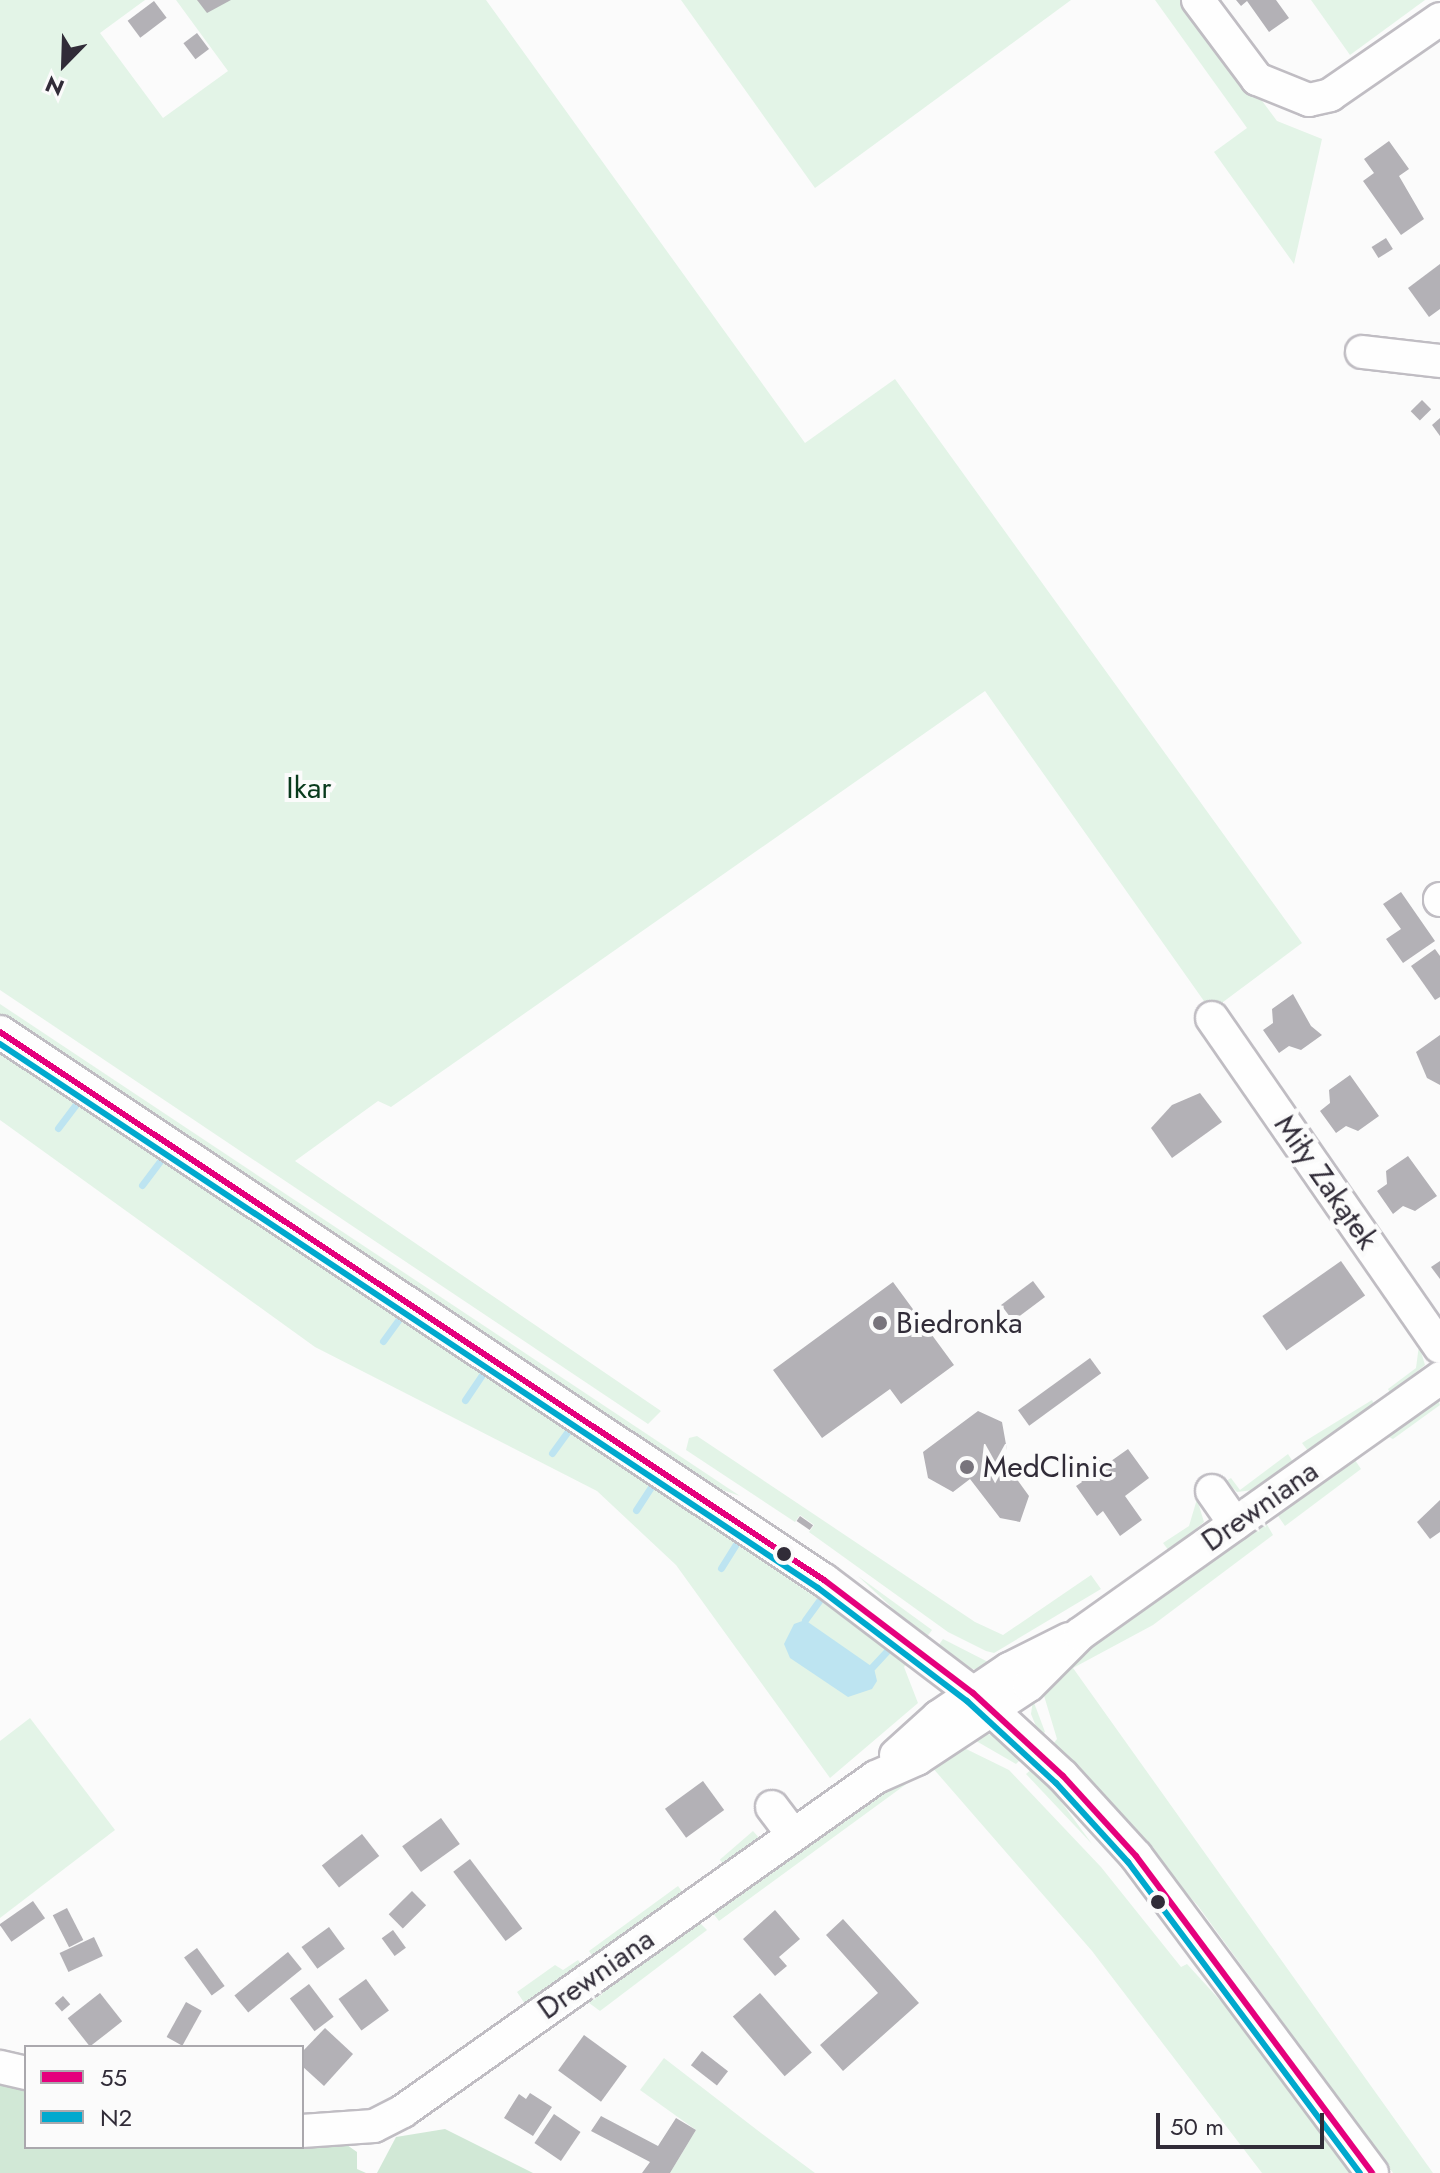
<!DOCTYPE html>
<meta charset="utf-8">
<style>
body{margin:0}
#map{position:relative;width:1440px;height:2173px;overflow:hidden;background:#fbfbfb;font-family:Jost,sans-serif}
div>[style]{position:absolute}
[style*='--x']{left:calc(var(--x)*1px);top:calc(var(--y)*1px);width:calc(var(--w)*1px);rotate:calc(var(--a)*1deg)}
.green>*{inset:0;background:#e3f4e7;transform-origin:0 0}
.forest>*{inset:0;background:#d1e8d6}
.water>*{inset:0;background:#bde4f1}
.stream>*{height:7px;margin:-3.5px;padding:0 3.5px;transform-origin:3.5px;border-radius:3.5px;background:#bde4f1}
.building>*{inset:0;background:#b3b1b6;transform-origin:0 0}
.roads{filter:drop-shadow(2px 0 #c0bdc3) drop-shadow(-2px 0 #c0bdc3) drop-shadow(0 2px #c0bdc3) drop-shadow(0 -2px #c0bdc3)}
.minor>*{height:32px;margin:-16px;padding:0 16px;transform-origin:16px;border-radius:16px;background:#fefefe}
.bus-1>*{height:6px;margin:-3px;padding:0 3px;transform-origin:3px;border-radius:3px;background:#e5007d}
.bus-2>*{height:6px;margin:-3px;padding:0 3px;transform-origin:3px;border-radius:3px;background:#00a9ce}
.dots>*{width:22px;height:22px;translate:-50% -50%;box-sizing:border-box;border:4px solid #fbfbfb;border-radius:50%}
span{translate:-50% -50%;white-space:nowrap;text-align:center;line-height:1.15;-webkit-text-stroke:8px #fbfbfb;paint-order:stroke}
.park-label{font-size:30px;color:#083a1c}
.street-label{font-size:30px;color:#312c38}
.poi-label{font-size:30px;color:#312c38}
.left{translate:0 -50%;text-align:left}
.legend{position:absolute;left:24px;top:2045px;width:280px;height:104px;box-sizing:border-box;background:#fbfbfb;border:2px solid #aaa8ad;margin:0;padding:10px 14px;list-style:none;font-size:24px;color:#312c38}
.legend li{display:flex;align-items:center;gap:16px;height:40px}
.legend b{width:40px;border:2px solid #aaa8ad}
.north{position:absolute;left:24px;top:24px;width:80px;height:80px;-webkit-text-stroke:6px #fbfbfb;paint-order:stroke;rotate:203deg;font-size:22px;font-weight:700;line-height:32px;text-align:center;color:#312c38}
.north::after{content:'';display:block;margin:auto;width:28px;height:36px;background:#312c38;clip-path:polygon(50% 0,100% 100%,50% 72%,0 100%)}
.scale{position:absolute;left:1156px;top:2113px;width:168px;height:36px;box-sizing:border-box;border:4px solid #312c38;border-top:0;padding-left:10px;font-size:24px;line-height:28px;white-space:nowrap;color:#312c38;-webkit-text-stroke:6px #fbfbfb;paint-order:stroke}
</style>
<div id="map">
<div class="green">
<i style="clip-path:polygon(0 0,145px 0,100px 33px,163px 118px,228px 71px,176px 0,486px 0,805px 443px,895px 379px,1302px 943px,1211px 1011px,985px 691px,391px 1107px,378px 1101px,295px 1161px,661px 1411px,648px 1424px,0 990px)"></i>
<i style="clip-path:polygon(681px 0,1071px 0,815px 188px)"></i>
<i style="clip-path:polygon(1155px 0,1187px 0,1277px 121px,1322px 139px,1294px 264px,1214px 152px,1247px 128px)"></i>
<i style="clip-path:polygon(1311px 0,1425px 0,1350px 55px)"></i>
<i style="clip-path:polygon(0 1004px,740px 1496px,702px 1483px,0 1014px)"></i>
<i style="clip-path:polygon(0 1050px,909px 1660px,904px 1667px,918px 1703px,830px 1778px,676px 1565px,597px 1491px,315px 1347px,0 1120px)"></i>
<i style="clip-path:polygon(1419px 1345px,1425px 1365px,1390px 1393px,1388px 1389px,1416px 1368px)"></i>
<i style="clip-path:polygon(1436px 1394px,1440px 1405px,1393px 1439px,1384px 1435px)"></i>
<i style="clip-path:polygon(1372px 1400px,1374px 1404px,1308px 1451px,1302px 1443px)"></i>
<i style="clip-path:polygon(697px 1436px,975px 1622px,1003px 1635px,1091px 1575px,1101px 1589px,994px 1653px,986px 1651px,948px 1632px,809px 1532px,814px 1525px,800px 1515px,795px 1522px,686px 1450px,689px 1438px)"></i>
<i style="clip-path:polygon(1372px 1446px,1355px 1460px,1361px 1469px,1285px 1526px,1276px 1513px)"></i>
<i style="clip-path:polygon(1288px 1454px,1293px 1462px,1253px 1490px,1237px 1492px,1226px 1481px,1231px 1478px,1240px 1490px)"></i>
<i style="clip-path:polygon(1197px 1499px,1204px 1522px,1169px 1551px,1163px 1543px,1189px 1526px)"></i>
<i style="clip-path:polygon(1265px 1521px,1273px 1535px,1153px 1625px,1073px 1668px,1433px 2173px,1393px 2173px,1198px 1906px,1053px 1744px,1057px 1739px,1042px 1689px,1145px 1600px)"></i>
<i style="clip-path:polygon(858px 1576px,932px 1630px,926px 1638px,915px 1629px)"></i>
<i style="clip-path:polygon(943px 1639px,994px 1665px,982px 1670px,966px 1668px,938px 1646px)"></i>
<i style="clip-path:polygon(1033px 1700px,1045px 1732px,1040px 1736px,1031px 1714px)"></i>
<i style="clip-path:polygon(30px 1718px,115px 1830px,0 1918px,0 1741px)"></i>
<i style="clip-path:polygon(986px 1733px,1006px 1742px,1022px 1758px,1016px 1764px,971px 1738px)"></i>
<i style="clip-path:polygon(958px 1745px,1009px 1770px,1101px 1867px,1181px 1967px,1187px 1964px,1258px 2042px,1353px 2173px,1262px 2173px,1092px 1951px,931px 1766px,719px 1921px,712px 1912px,713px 1905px,882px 1789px)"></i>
<i style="clip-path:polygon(1033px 1768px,1046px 1781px,1092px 1844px,1026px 1774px)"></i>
<i style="left:753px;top:1831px;width:9px;height:44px;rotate:49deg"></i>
<i style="clip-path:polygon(678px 1886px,683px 1893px,593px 1957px,589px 1951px)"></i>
<i style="clip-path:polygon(697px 1920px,707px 1930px,600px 2011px,585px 2000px)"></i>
<i style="clip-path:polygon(578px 1960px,581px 1964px,525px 2004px,517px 1992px,555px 1965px,563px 1970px)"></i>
<i style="clip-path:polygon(664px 2058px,761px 2133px,815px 2173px,670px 2173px,696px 2130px,640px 2090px)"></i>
</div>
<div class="forest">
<i style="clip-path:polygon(0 2078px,26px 2083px,26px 2147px,347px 2145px,357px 2152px,357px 2169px,366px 2173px,0 2173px)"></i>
<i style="clip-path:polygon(445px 2129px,533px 2173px,377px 2173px,396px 2137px)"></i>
</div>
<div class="water">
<i style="clip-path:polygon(805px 1620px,874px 1668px,877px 1681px,872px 1689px,848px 1697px,790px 1658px,784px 1644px,794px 1624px)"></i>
</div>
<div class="stream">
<i style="--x:58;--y:1128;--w:30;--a:-53"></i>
<i style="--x:142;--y:1185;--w:31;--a:-53"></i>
<i style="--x:383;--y:1341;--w:26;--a:-54"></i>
<i style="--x:465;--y:1400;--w:30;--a:-56"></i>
<i style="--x:552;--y:1453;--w:26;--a:-54"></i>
<i style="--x:636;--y:1510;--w:27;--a:-57"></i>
<i style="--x:721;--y:1568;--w:28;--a:-58"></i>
<i style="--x:805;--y:1620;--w:24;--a:-54"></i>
<i style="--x:872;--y:1667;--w:25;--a:-47"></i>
</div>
<div class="building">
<i style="clip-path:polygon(197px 0,231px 0,207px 13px)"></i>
<i style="clip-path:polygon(1236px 0,1276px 0,1289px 18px,1269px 32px,1247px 1px,1241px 6px)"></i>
<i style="left:154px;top:1px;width:21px;height:33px;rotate:53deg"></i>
<i style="left:197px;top:33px;width:20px;height:17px;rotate:53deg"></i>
<i style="clip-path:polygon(1389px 141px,1409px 169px,1399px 176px,1424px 219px,1401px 235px,1363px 181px,1374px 173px,1364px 159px)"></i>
<i style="left:1386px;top:238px;width:13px;height:17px;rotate:58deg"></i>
<i style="clip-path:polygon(1440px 264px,1440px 309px,1429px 317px,1408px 288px)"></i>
<i style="left:1422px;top:400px;width:13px;height:16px;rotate:45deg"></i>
<i style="clip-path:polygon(1440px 418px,1440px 436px,1432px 425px)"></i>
<i style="clip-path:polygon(1401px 892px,1435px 941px,1403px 963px,1386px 939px,1401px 929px,1383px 904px)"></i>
<i style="clip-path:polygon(1435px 949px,1440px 956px,1440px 997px,1435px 1000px,1411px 966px)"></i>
<i style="clip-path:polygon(1293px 994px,1311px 1026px,1322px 1035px,1301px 1050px,1289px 1046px,1279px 1053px,1263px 1030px,1273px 1023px,1272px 1009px)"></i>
<i style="clip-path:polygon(1440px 1035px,1440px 1085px,1427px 1078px,1416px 1052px)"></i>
<i style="clip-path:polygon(1350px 1075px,1379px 1116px,1358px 1131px,1346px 1126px,1336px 1133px,1320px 1111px,1330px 1103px,1329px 1090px)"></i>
<i style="clip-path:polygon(1200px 1093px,1222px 1122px,1172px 1158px,1151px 1128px,1172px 1105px)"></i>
<i style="clip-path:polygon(1408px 1156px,1437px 1196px,1415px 1211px,1403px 1206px,1393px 1214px,1377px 1191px,1387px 1184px,1386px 1171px)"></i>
<i style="left:1341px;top:1261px;width:42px;height:96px;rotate:55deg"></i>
<i style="clip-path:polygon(1440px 1261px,1440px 1279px,1431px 1267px)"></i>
<i style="left:1033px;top:1281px;width:20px;height:40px;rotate:53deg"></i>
<i style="clip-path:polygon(893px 1282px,954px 1365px,901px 1404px,890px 1389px,822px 1438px,773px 1370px)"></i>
<i style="left:1090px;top:1358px;width:19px;height:89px;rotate:54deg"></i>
<i style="clip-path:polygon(978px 1411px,1002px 1422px,1007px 1450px,1000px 1456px,1029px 1496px,1020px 1522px,1000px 1518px,970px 1479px,953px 1492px,928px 1478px,923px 1452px)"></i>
<i style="clip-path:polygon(1128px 1449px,1149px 1478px,1125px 1496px,1142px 1520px,1120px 1536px,1103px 1511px,1097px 1516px,1076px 1486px,1082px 1482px,1076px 1474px,1098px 1458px,1104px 1466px)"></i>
<i style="clip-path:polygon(1440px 1500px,1440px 1532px,1430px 1539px,1417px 1522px)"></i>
<i style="left:800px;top:1516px;width:16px;height:6px;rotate:35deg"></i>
<i style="left:703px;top:1781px;width:36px;height:47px;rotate:54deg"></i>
<i style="left:441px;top:1818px;width:32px;height:48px;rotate:54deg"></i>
<i style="left:362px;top:1834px;width:28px;height:51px;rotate:52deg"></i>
<i style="left:470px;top:1859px;width:87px;height:21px;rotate:53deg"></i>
<i style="left:412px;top:1891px;width:20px;height:33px;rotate:45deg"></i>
<i style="left:33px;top:1901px;width:21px;height:41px;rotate:55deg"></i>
<i style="left:67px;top:1908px;width:36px;height:16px;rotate:63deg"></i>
<i style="clip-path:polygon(775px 1910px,800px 1939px,779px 1957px,787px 1966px,775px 1976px,743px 1939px)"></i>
<i style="clip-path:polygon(843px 1919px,919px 2003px,843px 2071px,820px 2045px,878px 1993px,826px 1935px)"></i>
<i style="left:329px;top:1927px;width:27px;height:34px;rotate:54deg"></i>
<i style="left:393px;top:1930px;width:22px;height:14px;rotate:54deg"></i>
<i style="left:94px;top:1937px;width:21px;height:38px;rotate:65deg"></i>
<i style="left:197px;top:1948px;width:47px;height:16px;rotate:54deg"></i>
<i style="left:288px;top:1952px;width:22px;height:69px;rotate:51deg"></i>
<i style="left:366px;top:1979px;width:39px;height:34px;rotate:54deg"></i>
<i style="left:309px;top:1984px;width:41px;height:24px;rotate:53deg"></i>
<i style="left:100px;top:1993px;width:36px;height:41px;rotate:52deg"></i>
<i style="left:760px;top:1993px;width:79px;height:36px;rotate:49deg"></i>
<i style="left:63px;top:1996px;width:11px;height:11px;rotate:49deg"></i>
<i style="left:186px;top:2002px;width:18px;height:40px;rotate:29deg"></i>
<i style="clip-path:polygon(325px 2028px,353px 2054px,324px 2086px,302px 2066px,302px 2052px)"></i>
<i style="left:584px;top:2035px;width:53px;height:44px;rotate:36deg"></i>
<i style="left:702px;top:2051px;width:33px;height:18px;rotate:38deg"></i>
<i style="clip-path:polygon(530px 2093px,552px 2107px,533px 2136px,504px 2118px,519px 2094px,526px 2099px)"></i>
<i style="left:554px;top:2114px;width:32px;height:35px;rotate:34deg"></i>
<i style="clip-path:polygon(601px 2116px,658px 2146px,676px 2118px,696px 2130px,670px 2173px,642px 2173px,650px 2162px,591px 2131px)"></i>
</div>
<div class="roads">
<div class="minor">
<i style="--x:1198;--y:0;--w:99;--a:53.2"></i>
<i style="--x:1257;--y:79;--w:56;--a:22"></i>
<i style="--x:1309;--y:100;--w:22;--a:-13"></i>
<i style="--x:1330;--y:95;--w:134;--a:-34.6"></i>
<i style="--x:1362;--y:352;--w:79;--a:6.6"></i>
<i style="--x:1440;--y:899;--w:1;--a:90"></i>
<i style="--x:1212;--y:1018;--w:400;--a:55.3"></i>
<i style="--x:0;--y:1032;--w:990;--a:33.63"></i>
<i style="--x:824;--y:1580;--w:187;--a:37.2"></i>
<i style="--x:973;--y:1693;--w:122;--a:42.7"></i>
<i style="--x:1063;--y:1776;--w:108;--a:47.6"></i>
<i style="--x:1136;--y:1856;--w:395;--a:53.3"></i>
<i style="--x:1212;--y:1491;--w:40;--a:55.1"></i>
<i style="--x:896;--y:1755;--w:57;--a:-42.1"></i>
<i style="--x:938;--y:1717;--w:86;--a:-34.1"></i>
<i style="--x:1009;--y:1669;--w:67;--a:-26.6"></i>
<i style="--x:772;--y:1807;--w:35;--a:53"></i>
<i style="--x:0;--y:2067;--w:27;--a:13"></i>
<i style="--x:302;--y:2131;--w:72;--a:-4"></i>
<i style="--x:374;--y:2126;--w:33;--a:-27"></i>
<i style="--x:403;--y:2111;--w:579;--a:-35.23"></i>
<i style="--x:876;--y:1777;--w:45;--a:-23.7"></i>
<i style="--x:917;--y:1759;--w:134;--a:-33.5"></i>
<i style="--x:1029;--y:1685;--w:72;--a:-45"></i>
<i style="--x:1080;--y:1634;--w:442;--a:-35.4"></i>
</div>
</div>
<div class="bus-1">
<i style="--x:0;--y:1032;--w:990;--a:33.63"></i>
<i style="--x:824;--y:1580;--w:187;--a:37.2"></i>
<i style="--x:973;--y:1693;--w:122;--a:42.7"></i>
<i style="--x:1063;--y:1776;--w:108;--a:47.6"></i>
<i style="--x:1136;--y:1856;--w:395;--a:53.3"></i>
</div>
<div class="bus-2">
<i style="--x:0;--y:1044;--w:982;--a:33.63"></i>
<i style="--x:818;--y:1588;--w:187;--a:37.2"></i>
<i style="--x:967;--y:1701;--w:121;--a:42.7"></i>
<i style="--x:1056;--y:1783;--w:107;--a:47.7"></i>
<i style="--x:1128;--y:1862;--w:388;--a:53.3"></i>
</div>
<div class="dots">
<i style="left:880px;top:1323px;background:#78747c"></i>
<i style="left:967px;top:1467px;background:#78747c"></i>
<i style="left:784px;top:1554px;background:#312c38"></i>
<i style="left:1158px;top:1902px;background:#312c38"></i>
</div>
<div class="park-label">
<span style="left:309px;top:788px">Ikar</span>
</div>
<div class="street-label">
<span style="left:1326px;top:1182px;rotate:55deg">Miły Zakątek</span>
<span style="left:1260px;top:1506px;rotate:-35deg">Drewniana</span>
<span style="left:596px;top:1974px;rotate:-35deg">Drewniana</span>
</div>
<div class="poi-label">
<span class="left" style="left:896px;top:1323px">Biedronka</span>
<span class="left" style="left:983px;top:1467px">MedClinic</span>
</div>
<ul class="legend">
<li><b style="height:10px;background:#e5007d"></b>55</li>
<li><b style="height:10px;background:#00a9ce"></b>N2</li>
</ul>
<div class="north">N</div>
<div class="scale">50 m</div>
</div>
